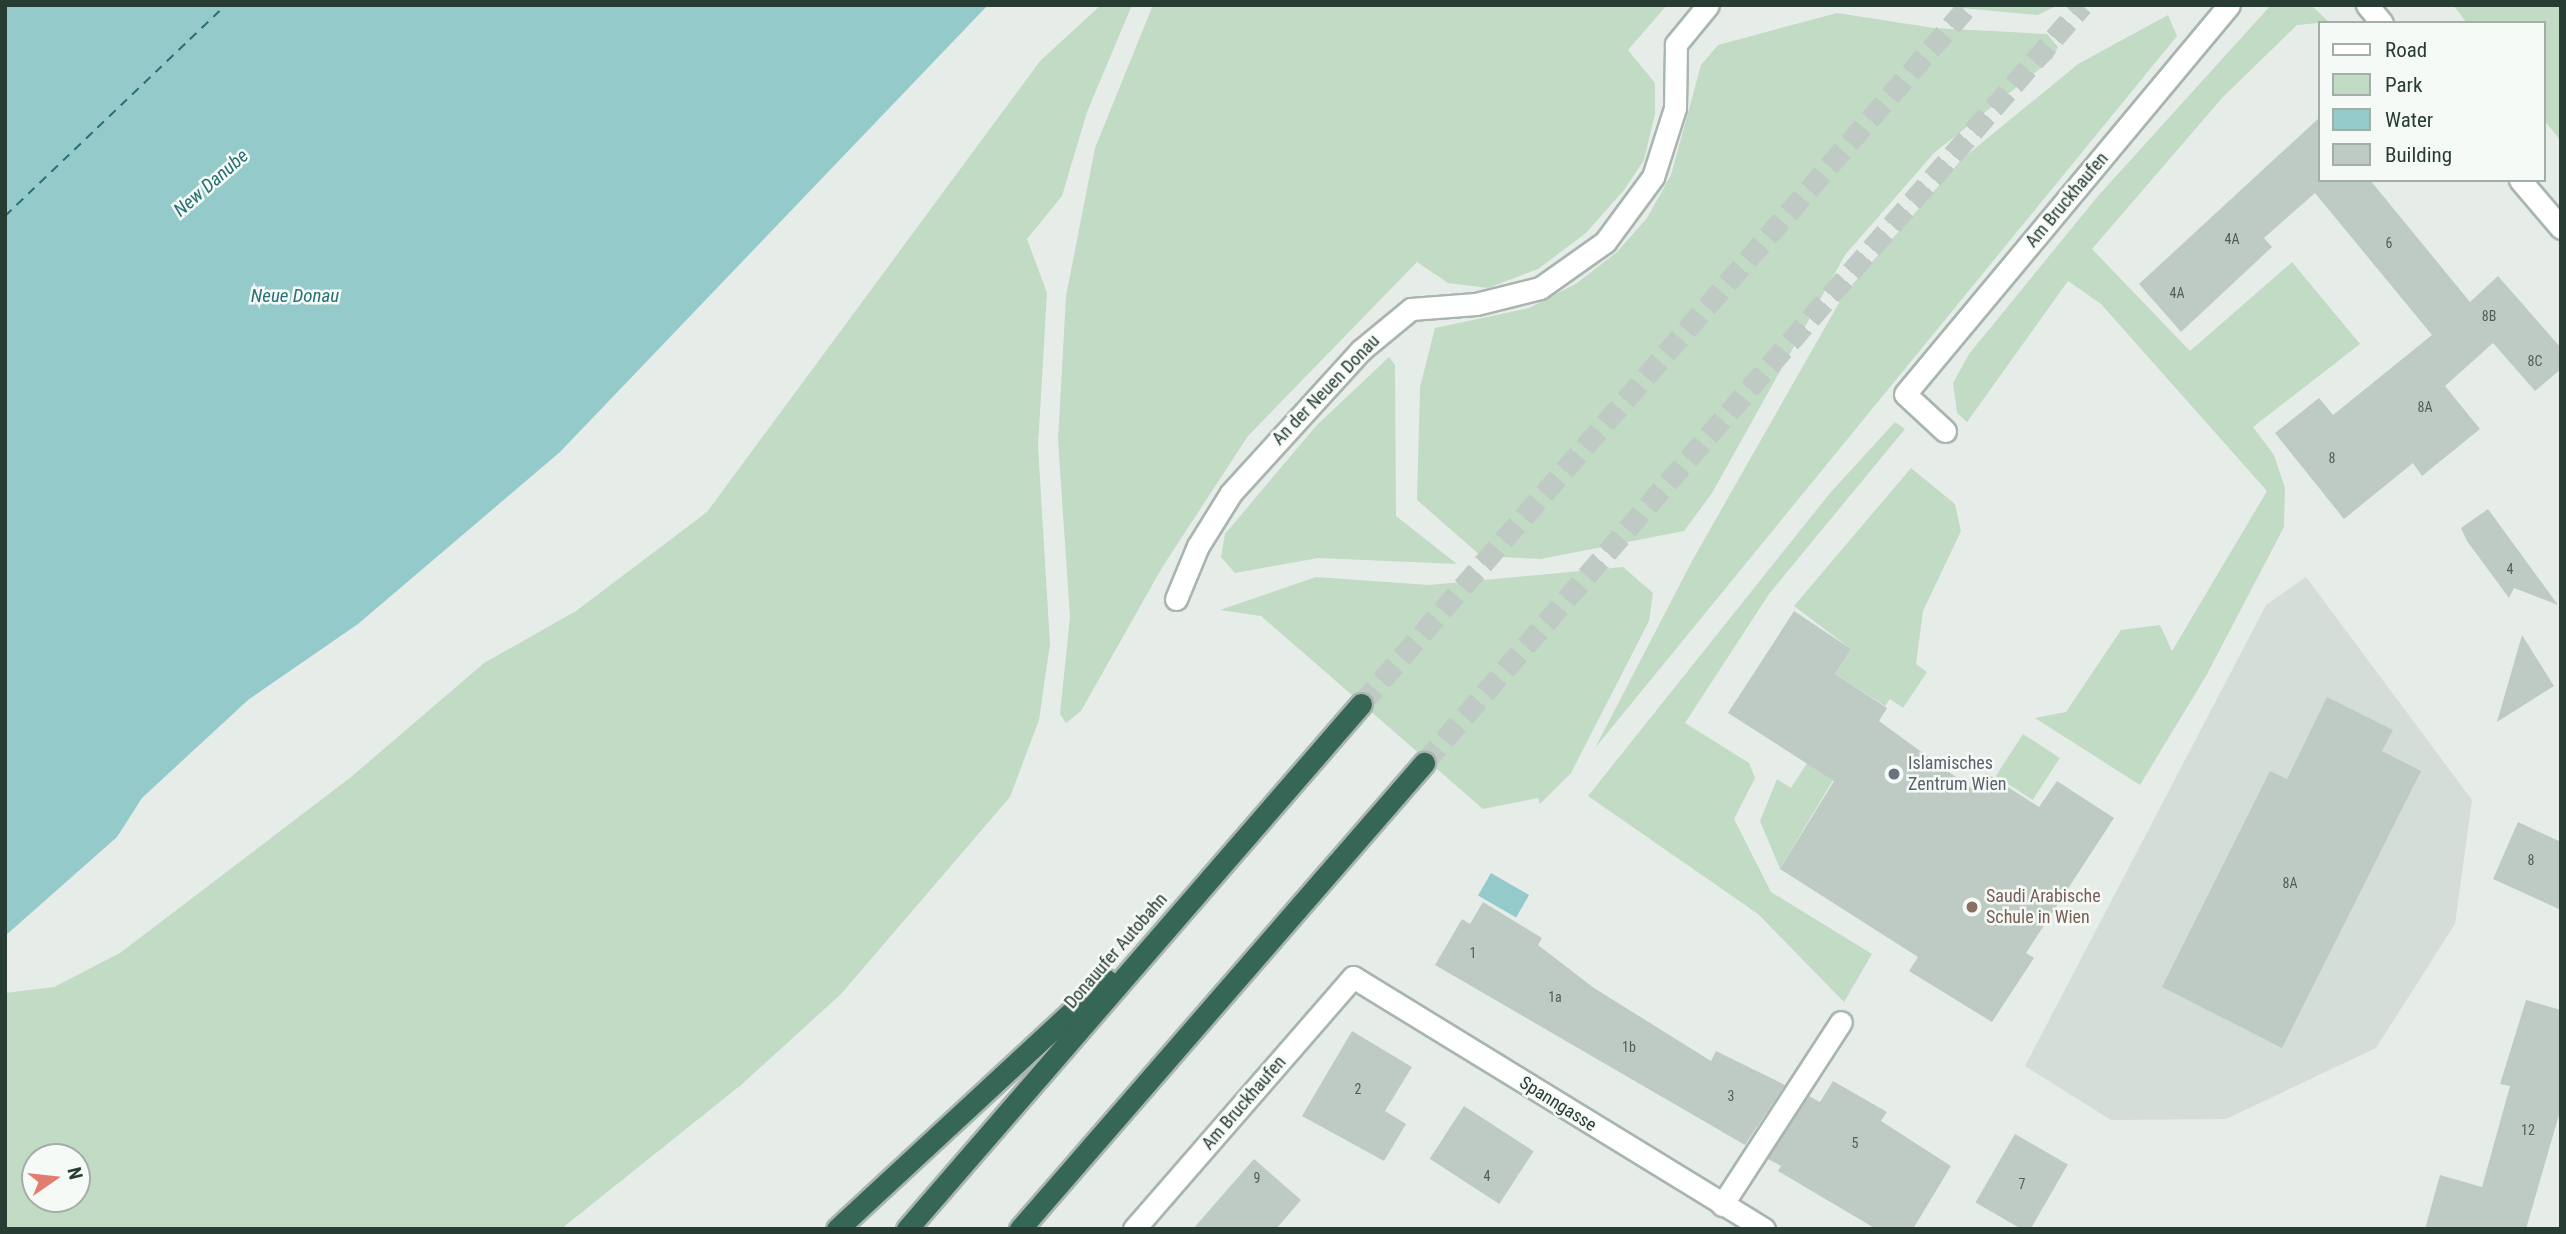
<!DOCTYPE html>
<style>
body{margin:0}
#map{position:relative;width:2566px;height:1234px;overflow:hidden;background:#e6ede9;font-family:"Roboto Condensed",sans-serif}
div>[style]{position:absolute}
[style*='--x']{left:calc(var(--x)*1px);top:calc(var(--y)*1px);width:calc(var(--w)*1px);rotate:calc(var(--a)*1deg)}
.built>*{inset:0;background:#d4ddd8}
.green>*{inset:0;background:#c1dbc5;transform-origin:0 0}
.water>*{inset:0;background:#95cacb;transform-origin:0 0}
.ferry>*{height:2px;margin-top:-1px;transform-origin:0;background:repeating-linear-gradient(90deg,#277073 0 9px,transparent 0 16px)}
.building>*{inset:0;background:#becbc4;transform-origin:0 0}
.highway-tunnel>*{height:21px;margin-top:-10.5px;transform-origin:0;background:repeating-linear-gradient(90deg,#c0cac5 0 21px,transparent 0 31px)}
.roads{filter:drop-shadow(2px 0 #a9b5af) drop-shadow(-2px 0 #a9b5af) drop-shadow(0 2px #a9b5af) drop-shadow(0 -2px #a9b5af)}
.minor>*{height:21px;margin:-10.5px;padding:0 10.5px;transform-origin:10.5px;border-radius:10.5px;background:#fff}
.highway>*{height:21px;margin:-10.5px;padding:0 10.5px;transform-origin:10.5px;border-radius:10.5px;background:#366656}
.dots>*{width:19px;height:19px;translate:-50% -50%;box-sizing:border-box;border:4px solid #f6faf7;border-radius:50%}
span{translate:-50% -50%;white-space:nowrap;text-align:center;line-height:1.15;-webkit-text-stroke:5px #f6faf7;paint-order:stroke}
.number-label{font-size:14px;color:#4d6058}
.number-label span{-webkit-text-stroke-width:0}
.street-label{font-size:18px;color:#273d34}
.worship-label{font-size:18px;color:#5b616d}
.left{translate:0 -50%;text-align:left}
.education-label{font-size:18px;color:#785e54}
.water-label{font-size:19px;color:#277073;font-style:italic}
.frame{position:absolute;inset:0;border:7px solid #273d34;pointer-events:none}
.legend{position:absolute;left:2318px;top:21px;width:228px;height:161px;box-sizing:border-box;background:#f6faf7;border:2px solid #a3aea9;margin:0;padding:9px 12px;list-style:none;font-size:21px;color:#273d34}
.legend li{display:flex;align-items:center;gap:14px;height:35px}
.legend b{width:35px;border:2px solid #a3aea9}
.north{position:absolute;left:21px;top:1143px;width:70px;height:70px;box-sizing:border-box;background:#f6faf7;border:2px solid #a3aea9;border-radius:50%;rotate:76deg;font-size:19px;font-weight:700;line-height:28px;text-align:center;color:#273d34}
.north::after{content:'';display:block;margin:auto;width:24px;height:32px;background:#e27c6e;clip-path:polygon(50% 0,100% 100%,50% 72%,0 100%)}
</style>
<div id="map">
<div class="built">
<i style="clip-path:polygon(2306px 577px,2472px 800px,2455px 924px,2376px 1048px,2226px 1119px,2111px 1120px,2025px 1066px,2266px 605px)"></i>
</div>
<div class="green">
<i style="clip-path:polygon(evenodd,1101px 5px,1132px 5px,1087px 112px,1062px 196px,1027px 239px,1047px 293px,1038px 446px,1050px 644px,1039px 720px,1010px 797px,841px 994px,741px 1085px,561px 1229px,5px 1229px,5px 993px,54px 987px,120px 953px,351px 777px,484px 663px,576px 611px,707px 512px,1040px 61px,1101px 5px,35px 1157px,77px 1157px,77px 1199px,35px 1199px,35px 1157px)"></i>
<i style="clip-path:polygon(1153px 5px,1667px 5px,1628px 50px,1655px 83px,1655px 114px,1644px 160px,1624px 190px,1586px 233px,1538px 269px,1488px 288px,1448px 283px,1417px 262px,1248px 436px,1163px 566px,1081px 711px,1066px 723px,1060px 714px,1070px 617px,1058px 440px,1066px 296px,1095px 148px)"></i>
<i style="clip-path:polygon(1929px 5px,2058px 5px,2038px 15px)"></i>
<i style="clip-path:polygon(2271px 5px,2311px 5px,2329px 22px,2297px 25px,2223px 97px,2092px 249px,2190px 351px,2292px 262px,2360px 344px,2253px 427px,2274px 455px,2285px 488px,2284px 527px,2206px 676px,2140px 785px,2035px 718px,2066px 712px,2121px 630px,2160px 625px,2172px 651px,2267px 491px,2101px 304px,2068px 281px,1967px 422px,1957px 413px,1953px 383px,1969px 354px,2098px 196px)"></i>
<i style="clip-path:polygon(2453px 5px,2561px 5px,2561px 141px,2543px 119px,2543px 23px,2467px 23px)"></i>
<i style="clip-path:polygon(1837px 13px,1934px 28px,2047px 34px,2058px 47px,2052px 59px,1934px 153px,1845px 255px,1712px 493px,1684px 531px,1541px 559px,1481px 556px,1417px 500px,1420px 387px,1435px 328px,1529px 308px,1577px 283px,1617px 252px,1647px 218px,1671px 175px,1701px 65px,1718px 45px)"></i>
<i style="clip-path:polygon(2168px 15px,2177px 36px,1595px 748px,1692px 561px,1844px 294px,1962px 159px,2078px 64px)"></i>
<i style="clip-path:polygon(1389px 357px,1395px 365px,1396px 516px,1457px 564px,1318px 558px,1235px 573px,1221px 557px,1225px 534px,1316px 426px)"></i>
<i style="clip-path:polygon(1895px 422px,1905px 429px,1769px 594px,1685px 723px,1749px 763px,1755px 778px,1734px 819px,1771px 892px,1872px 954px,1844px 1002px,1758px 914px,1588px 796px,1830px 493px)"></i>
<i style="clip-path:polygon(1911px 468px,1955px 504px,1961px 531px,1923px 611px,1916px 664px,1927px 672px,1903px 708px,1890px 699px,1885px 706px,1835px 674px,1851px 649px,1794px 606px)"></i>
<i style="clip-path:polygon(1623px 567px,1653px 593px,1649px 621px,1571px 773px,1540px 804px,1538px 798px,1483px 809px,1261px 616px,1220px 610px,1316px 577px,1429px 585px)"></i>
<i style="left:2023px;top:734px;width:44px;height:50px;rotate:33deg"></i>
<i style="clip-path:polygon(1820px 743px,1836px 775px,1780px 869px,1760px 821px,1777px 779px,1791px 788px)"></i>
</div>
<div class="water">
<i style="clip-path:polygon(5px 5px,988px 5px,560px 452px,358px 624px,248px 700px,142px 798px,117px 837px,5px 936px)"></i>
<i style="left:1491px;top:873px;width:44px;height:26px;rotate:30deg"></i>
</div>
<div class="ferry">
<i style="--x:5;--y:216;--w:306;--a:-43.7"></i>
</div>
<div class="building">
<i style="clip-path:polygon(2319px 118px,2319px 180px,2370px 180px,2470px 302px,2498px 276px,2561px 348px,2561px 369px,2535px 391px,2493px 343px,2445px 386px,2480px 429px,2422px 476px,2413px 463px,2344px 519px,2275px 433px,2319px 398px,2333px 415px,2432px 335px,2315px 193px,2264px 238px,2272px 247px,2181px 332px,2139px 284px)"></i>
<i style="clip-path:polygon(2488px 509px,2558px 605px,2514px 588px,2509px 598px,2467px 541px,2461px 528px)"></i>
<i style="clip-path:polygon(1794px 611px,1851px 649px,1835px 674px,1887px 708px,1879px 721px,1975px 791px,1986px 773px,2039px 807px,2057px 781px,2114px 818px,2026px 953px,2034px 958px,1992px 1022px,1909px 971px,1918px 957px,1780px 869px,1834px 781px,1728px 713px)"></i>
<i style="clip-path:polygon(2522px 635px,2554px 686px,2497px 722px)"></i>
<i style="clip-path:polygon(2327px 697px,2393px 730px,2382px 751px,2421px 771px,2282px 1048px,2162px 987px,2270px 771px,2287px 779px)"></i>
<i style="clip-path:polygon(2518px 822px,2561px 842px,2561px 910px,2493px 879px)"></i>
<i style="clip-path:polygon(1483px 902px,1542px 938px,1538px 945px,1594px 988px,1711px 1061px,1716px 1051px,1785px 1085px,1745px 1145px,1435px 965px,1462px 919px,1470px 924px)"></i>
<i style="clip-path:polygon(2526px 1000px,2561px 1010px,2561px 1108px,2526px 1229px,2425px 1229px,2440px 1175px,2482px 1187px,2510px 1086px,2500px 1084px)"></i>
<i style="clip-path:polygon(1352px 1031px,1412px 1067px,1385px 1111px,1406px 1124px,1384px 1161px,1302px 1116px)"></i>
<i style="clip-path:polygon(1833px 1081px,1887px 1112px,1881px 1121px,1951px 1166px,1913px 1229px,1876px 1229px,1778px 1171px,1781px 1166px,1768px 1159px,1809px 1096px,1820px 1102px)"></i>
<i style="left:1464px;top:1106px;width:83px;height:63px;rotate:33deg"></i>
<i style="left:2015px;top:1134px;width:61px;height:79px;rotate:30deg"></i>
<i style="clip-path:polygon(1254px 1159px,1301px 1200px,1276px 1229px,1193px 1229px)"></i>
</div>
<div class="highway-tunnel">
<i style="--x:1361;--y:704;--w:926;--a:-48.98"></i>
<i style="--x:1424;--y:763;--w:1004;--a:-49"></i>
</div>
<div class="roads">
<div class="minor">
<i style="--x:2367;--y:5;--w:23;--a:50"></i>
<i style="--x:2520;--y:180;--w:63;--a:49.5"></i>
<i style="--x:1945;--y:431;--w:54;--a:-137.2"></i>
<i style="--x:1905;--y:394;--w:506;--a:-50.21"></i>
<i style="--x:1176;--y:599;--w:57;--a:-67.5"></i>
<i style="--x:1198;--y:546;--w:62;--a:-58.1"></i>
<i style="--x:1231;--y:493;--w:192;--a:-47.7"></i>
<i style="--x:1360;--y:351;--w:66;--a:-39.5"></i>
<i style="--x:1411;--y:309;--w:65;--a:-4.4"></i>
<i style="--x:1476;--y:304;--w:66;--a:-14"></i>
<i style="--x:1540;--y:288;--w:80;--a:-35.3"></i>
<i style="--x:1605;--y:242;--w:81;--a:-53.6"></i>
<i style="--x:1653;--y:177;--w:72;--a:-72.3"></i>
<i style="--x:1675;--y:108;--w:64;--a:-89.1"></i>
<i style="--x:1676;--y:44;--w:50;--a:-50.6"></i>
<i style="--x:1722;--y:1205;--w:218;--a:-57"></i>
<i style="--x:1134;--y:1229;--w:334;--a:-49"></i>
<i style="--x:1353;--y:977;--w:482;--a:31.5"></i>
</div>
<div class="highway">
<i style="--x:837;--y:1229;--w:367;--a:-42.8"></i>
<i style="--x:907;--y:1229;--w:694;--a:-49.15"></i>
<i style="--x:1020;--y:1229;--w:617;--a:-49.08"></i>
</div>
</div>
<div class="dots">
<i style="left:1894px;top:774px;background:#6b7280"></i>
<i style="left:1972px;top:907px;background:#8d6e63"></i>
</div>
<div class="number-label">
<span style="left:2232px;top:239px">4A</span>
<span style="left:2389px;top:243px">6</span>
<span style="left:2177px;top:293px">4A</span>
<span style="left:2489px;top:316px">8B</span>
<span style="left:2535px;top:361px">8C</span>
<span style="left:2425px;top:407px">8A</span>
<span style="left:2332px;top:458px">8</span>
<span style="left:2510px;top:569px">4</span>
<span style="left:2531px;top:860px">8</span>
<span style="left:2290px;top:883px">8A</span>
<span style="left:1473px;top:953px">1</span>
<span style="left:1555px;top:997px">1a</span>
<span style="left:1629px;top:1047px">1b</span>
<span style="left:1358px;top:1089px">2</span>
<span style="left:1731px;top:1096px">3</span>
<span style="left:2528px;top:1130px">12</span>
<span style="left:1855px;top:1143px">5</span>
<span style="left:1487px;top:1176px">4</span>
<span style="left:1257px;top:1178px">9</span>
<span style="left:2022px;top:1184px">7</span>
</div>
<div class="street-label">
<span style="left:2067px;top:200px;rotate:-50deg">Am Bruckhaufen</span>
<span style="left:1326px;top:390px;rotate:-46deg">An der Neuen Donau</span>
<span style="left:1116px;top:951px;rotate:-49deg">Donauufer Autobahn</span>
<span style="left:1244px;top:1103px;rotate:-49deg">Am Bruckhaufen</span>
<span style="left:1558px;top:1104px;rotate:32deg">Spanngasse</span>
</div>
<div class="worship-label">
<span class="left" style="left:1908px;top:774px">Islamisches<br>Zentrum Wien</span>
</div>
<div class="education-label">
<span class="left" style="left:1986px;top:907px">Saudi Arabische<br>Schule in Wien</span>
</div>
<div class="water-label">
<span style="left:211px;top:183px;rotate:-41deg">New Danube</span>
<span style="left:295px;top:296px">Neue Donau</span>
</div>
<div class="frame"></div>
<ul class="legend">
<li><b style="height:9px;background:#fff"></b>Road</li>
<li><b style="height:19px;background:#c1dbc5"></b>Park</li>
<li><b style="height:19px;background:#95cacb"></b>Water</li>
<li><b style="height:19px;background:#becbc4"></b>Building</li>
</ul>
<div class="north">N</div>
</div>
